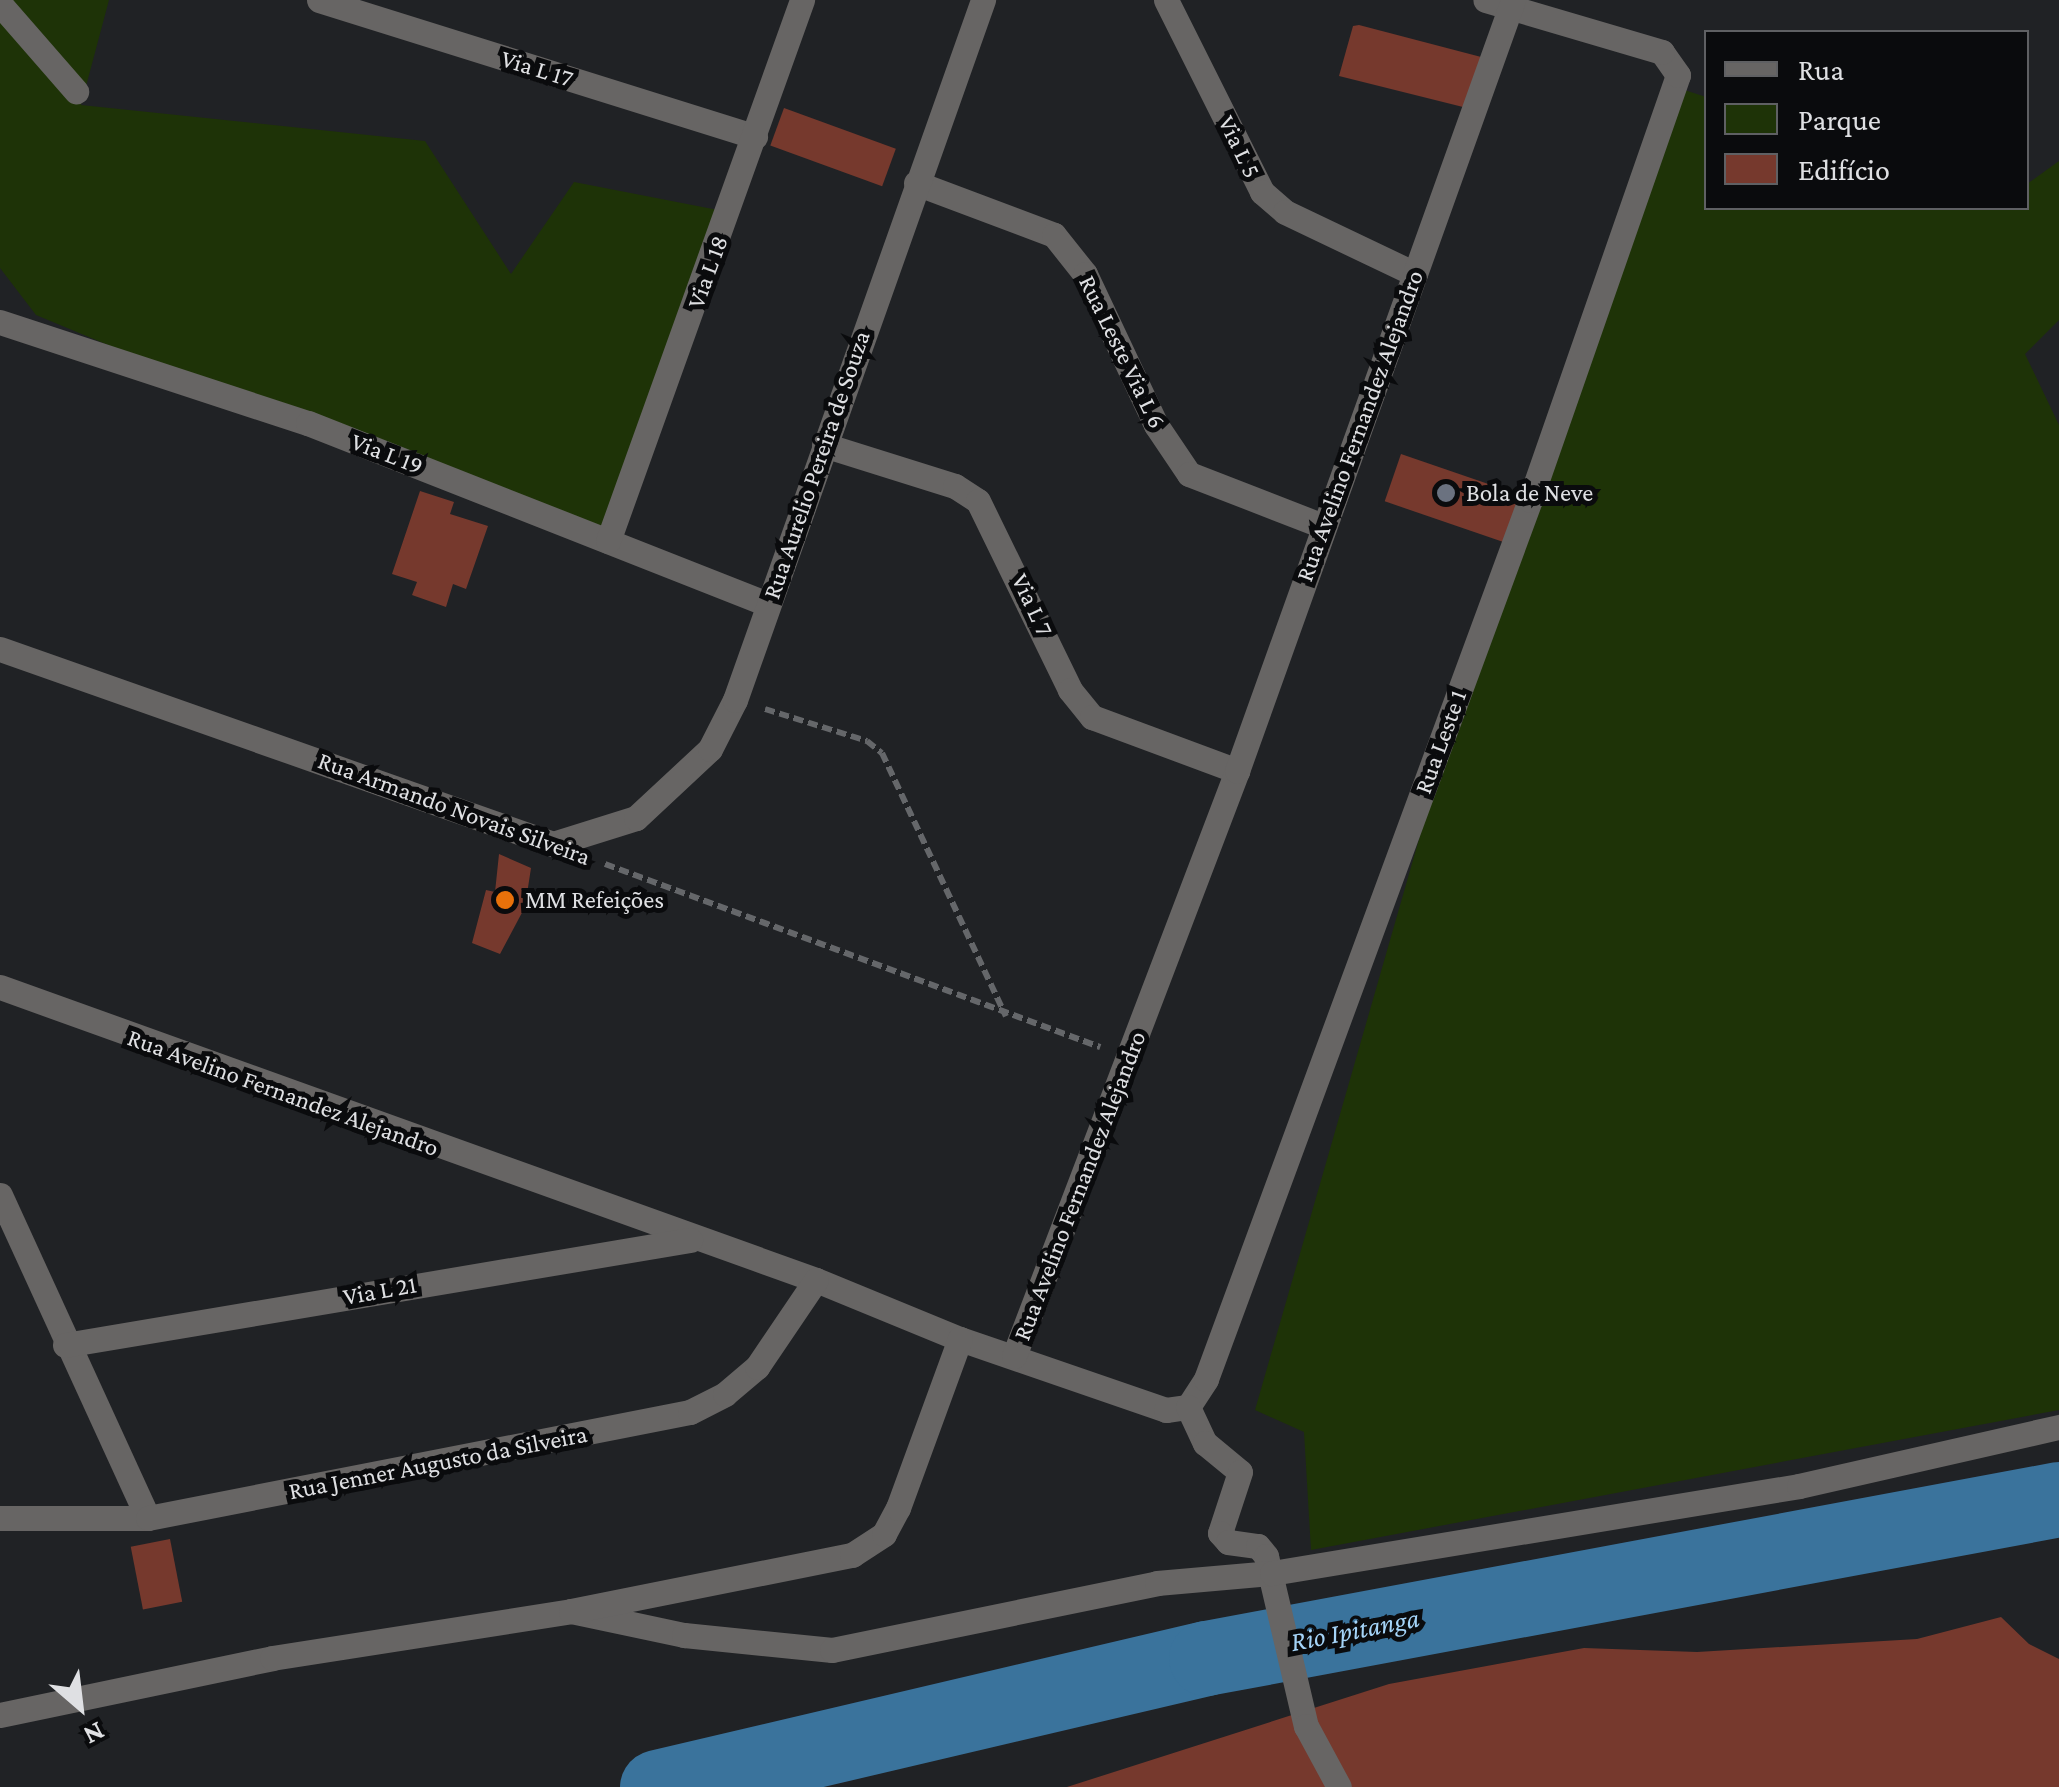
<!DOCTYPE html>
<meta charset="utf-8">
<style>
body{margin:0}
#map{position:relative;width:2059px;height:1787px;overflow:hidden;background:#202225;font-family:"Crimson Pro",serif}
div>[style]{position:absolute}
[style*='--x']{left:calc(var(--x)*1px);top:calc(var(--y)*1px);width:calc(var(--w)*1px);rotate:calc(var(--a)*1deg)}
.green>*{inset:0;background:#1e3307}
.river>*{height:75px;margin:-37.5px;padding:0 37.5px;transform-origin:37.5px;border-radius:37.5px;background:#3a739c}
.building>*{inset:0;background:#76392d;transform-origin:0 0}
.path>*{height:6px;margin-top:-3px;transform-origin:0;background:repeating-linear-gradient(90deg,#65676a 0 10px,transparent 0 15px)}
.minor>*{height:25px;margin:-12.5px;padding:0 12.5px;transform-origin:12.5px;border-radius:12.5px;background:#676564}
.dots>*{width:28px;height:28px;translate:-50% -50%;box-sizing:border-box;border:5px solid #0a0b0d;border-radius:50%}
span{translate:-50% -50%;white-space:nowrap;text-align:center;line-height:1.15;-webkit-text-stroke:10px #0a0b0d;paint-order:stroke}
.street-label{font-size:25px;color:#dfe0e3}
.poi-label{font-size:25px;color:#dfe0e3}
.left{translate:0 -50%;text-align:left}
.water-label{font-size:28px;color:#a5d4f8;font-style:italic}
.legend{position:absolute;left:1704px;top:30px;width:325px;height:180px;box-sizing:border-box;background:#0a0b0d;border:2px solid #5f6063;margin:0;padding:12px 18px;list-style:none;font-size:30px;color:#dfe0e3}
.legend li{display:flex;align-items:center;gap:20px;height:50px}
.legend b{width:50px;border:2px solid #5f6063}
.north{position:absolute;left:30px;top:1657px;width:100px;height:100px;-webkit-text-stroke:8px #0a0b0d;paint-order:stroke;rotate:152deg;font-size:28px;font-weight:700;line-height:40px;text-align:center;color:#dfe0e3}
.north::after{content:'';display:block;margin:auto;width:35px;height:45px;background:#dfe0e3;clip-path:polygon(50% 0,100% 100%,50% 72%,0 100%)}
</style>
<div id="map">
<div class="green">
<i style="clip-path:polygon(0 0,109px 0,81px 105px,425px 141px,511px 274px,574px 182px,723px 211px,598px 549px,36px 315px,0 268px)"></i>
<i style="clip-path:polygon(1666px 84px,1706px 97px,1706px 208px,2026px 208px,2027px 184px,2059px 161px,2059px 320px,2025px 354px,2059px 425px,2059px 1410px,1311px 1550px,1304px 1432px,1255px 1410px,1505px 540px)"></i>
</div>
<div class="river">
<i style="--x:657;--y:1787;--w:564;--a:-13.22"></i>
<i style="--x:1206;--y:1658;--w:868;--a:-10.56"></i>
</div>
<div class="building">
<i style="clip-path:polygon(1359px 25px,1485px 58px,1471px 109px,1339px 76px,1353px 26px)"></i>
<i style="left:784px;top:108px;width:119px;height:40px;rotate:20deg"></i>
<i style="left:1401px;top:454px;width:127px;height:50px;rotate:19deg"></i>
<i style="clip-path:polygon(420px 491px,454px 502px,450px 514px,488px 526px,466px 589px,453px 584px,446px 607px,412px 595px,417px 582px,392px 574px)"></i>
<i style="clip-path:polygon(499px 854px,531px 868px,525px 907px,500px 954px,472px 943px,486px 890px,495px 892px)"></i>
<i style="left:170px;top:1539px;width:64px;height:40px;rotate:79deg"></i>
<i style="clip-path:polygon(2001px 1617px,2029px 1644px,2059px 1659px,2059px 1787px,1067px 1787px,1389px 1684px,1584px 1648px,1697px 1652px,1917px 1639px)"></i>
</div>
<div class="path">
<i style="--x:765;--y:709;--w:107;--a:17.4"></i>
<i style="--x:867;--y:741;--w:19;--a:39"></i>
<i style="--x:882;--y:753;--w:291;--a:64.8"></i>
<i style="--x:605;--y:864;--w:528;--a:20.29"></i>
</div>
<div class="minor">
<i style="--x:319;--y:0;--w:457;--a:17.4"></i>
<i style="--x:1166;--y:0;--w:215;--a:63.4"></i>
<i style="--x:1262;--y:192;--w:30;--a:41"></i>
<i style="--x:1285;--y:212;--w:144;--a:25.5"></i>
<i style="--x:0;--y:4;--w:116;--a:48.9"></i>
<i style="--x:916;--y:183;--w:147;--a:20.6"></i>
<i style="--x:1054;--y:235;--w:50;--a:51.5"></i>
<i style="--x:1085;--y:274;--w:167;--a:64.8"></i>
<i style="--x:1156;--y:425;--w:59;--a:56"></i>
<i style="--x:1189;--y:474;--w:144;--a:21.2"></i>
<i style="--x:0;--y:322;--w:324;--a:18.2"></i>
<i style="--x:308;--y:423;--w:494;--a:21.5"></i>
<i style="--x:824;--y:445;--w:137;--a:17.4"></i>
<i style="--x:955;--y:486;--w:27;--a:33"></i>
<i style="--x:978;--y:501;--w:210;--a:64"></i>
<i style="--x:1070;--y:690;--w:35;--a:51"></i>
<i style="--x:1092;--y:717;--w:155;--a:20.4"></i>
<i style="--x:608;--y:541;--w:575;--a:-70.27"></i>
<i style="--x:0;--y:649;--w:586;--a:19.42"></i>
<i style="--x:553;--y:844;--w:87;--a:-17.4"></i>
<i style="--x:636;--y:818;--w:101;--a:-43"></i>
<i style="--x:710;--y:749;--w:55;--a:-63"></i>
<i style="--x:735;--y:700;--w:743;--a:-70.49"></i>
<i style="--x:0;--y:987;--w:867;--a:19.75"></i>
<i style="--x:816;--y:1280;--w:156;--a:22.3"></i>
<i style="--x:960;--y:1339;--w:218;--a:19"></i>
<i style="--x:1166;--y:1410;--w:22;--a:-8"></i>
<i style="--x:1188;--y:1407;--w:33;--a:-57"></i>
<i style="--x:1206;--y:1379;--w:937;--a:-69.77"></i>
<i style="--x:1530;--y:500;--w:450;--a:-70.8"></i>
<i style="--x:1678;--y:75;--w:28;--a:-125"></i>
<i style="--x:1662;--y:52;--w:184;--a:-163.6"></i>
<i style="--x:0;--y:1195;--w:355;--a:65.4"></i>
<i style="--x:65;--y:1345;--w:634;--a:-9.54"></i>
<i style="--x:1014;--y:1356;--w:626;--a:-69.13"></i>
<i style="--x:1237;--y:771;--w:819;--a:-70.3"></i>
<i style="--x:1188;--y:1407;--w:40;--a:65"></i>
<i style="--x:1205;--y:1443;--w:45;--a:39.6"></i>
<i style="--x:1240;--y:1472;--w:64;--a:108.2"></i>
<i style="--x:1220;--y:1533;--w:12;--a:48"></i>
<i style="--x:1228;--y:1542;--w:30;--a:8"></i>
<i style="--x:1258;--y:1546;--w:13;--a:51"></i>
<i style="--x:1266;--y:1556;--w:175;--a:76.8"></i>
<i style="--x:1306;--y:1726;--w:69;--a:61.6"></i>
<i style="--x:0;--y:1518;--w:148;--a:0"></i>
<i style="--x:148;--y:1518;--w:552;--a:-11.07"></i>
<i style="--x:690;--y:1412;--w:39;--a:-27"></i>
<i style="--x:725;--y:1394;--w:42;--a:-40.2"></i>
<i style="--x:757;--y:1367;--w:105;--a:-55.9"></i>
<i style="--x:571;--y:1611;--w:116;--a:12"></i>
<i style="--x:684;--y:1635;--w:149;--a:5.8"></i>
<i style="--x:832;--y:1650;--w:332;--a:-11.6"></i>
<i style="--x:1157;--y:1583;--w:115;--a:-5"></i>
<i style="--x:1272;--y:1573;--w:534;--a:-9.37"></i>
<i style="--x:1799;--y:1486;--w:267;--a:-12.8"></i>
<i style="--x:0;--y:1715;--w:278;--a:-11.8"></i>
<i style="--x:272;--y:1658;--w:303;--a:-8.9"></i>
<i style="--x:571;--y:1611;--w:287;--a:-11.3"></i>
<i style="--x:852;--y:1555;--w:38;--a:-33"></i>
<i style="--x:884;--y:1534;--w:30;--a:-62"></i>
<i style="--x:898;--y:1508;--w:180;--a:-69.9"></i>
</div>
<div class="dots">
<i style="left:1446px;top:493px;background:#6b7280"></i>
<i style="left:505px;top:900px;background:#e8710a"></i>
</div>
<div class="street-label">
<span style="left:537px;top:69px;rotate:17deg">Via L 17</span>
<span style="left:1239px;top:147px;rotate:64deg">Via L 5</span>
<span style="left:708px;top:272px;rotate:-70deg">Via L 18</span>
<span style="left:1122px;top:352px;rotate:64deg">Rua Leste Via L 6</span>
<span style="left:1360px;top:426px;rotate:-70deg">Rua Avelino Fernandez Alejandro</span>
<span style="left:387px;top:454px;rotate:21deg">Via L 19</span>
<span style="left:817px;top:465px;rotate:-71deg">Rua Aurelio Pereira de Souza</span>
<span style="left:1032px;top:605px;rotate:65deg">Via L 7</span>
<span style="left:1441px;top:742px;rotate:-70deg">Rua Leste 1</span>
<span style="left:454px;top:809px;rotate:20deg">Rua Armando Novais Silveira</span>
<span style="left:283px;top:1093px;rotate:20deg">Rua Avelino Fernandez Alejandro</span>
<span style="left:1080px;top:1186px;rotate:-69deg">Rua Avelino Fernandez Alejandro</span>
<span style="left:380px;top:1291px;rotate:-10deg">Via L 21</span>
<span style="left:438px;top:1463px;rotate:-11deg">Rua Jenner Augusto da Silveira</span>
</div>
<div class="poi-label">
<span class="left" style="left:1466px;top:493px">Bola de Neve</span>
<span class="left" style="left:525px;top:900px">MM Refeições</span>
</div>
<div class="water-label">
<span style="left:1355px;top:1630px;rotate:-11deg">Rio Ipitanga</span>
</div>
<ul class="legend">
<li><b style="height:12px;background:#676564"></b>Rua</li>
<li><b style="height:28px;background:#1e3307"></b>Parque</li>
<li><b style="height:28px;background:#76392d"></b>Edifício</li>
</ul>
<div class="north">N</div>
</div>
